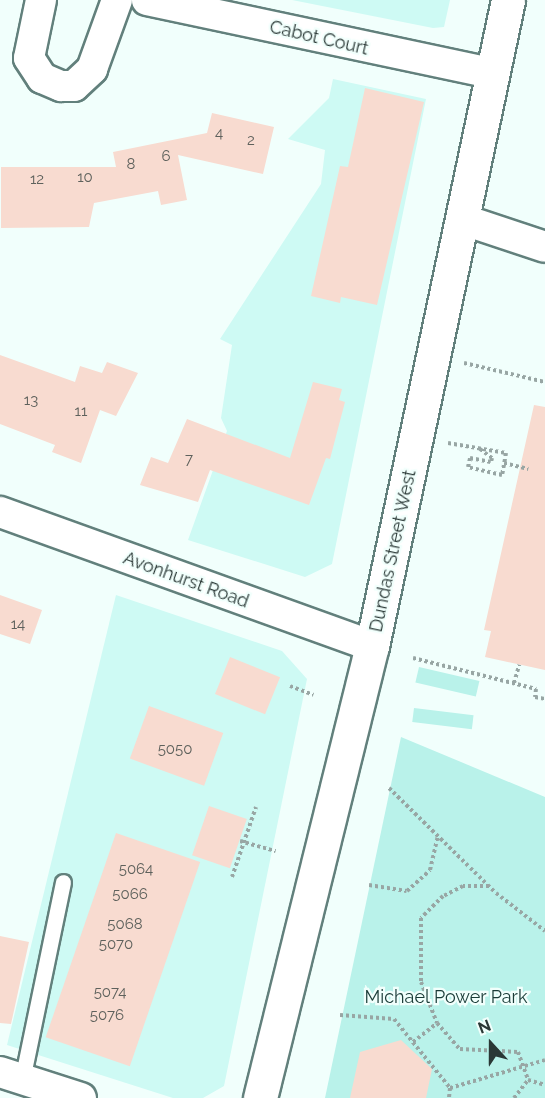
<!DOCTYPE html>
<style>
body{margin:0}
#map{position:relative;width:545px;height:1098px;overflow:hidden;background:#f1fffc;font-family:Raleway,sans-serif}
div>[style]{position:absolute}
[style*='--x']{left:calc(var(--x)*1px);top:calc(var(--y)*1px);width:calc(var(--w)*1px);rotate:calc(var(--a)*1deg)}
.built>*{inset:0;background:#cefaf4}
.green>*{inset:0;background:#b9f2ea;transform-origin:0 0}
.building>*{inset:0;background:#f8dbd0;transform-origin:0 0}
.path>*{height:4px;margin-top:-2px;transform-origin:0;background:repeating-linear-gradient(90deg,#98a6a4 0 3px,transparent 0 6px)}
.roads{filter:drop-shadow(2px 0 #62807c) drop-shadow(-2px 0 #62807c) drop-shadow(0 2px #62807c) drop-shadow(0 -2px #62807c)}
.lane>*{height:15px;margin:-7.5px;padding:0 7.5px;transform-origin:7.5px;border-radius:7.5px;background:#fff}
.street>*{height:30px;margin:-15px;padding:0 15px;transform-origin:15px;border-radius:15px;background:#fff}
.secondary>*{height:33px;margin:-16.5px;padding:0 16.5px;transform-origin:16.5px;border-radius:16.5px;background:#fff}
span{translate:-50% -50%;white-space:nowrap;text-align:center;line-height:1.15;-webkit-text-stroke:4.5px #f1fffc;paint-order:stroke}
.number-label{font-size:15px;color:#5e615c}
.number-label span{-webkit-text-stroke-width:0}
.street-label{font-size:18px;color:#2a3836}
.park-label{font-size:18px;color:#193b37}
.north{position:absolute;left:461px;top:1014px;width:60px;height:60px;-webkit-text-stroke:4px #f1fffc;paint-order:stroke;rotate:339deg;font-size:16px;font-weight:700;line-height:24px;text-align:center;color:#2a3836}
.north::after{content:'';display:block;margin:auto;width:21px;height:27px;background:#2a3836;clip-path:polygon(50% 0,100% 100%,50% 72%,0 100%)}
</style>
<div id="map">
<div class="built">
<i style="clip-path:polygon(292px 0,450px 0,444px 27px,433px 28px)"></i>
<i style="clip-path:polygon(333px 79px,426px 99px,332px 564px,305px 577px,188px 540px,227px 431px,221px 418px,232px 345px,220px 339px,321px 184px,325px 150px,288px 139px,329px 98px)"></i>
<i style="clip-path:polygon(116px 595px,282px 651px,307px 679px,224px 1086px,203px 1098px,173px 1098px,7px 1045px)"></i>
</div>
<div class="green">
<i style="left:419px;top:667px;width:62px;height:16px;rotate:13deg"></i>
<i style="left:414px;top:708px;width:60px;height:14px;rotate:7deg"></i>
<i style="clip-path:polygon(401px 737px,545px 797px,545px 1098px,325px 1098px)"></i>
</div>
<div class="building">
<i style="clip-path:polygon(365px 88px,424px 102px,377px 305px,341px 297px,340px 303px,311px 296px,340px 166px,348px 167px)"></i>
<i style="clip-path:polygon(212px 113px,274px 127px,263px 174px,178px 155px,187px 200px,161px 205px,158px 191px,94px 203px,89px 227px,1px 228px,1px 167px,116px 167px,113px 152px,207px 133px)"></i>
<i style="clip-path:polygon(0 355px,75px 382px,80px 366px,102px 373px,107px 362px,138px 373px,116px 416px,100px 410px,81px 463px,52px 452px,55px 445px,0 424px)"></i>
<i style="clip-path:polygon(313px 382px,342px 389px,339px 400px,345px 402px,330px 459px,326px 458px,309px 505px,210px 470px,198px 502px,140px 485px,151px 457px,168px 463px,187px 419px,290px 458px)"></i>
<i style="clip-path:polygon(534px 405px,545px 407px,545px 670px,485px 657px,491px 631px,484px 630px)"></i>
<i style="clip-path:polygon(0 595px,42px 610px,30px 644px,0 634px)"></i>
<i style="left:230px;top:657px;width:54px;height:40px;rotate:22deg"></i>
<i style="left:149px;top:706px;width:79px;height:56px;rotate:20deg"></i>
<i style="left:209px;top:806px;width:40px;height:52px;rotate:19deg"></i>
<i style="left:116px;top:833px;width:89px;height:216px;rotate:19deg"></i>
<i style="clip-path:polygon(0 936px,29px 942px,11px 1024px,0 1023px)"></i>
<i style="clip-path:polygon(401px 1040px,432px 1069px,426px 1098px,350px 1098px,360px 1052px)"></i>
</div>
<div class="path">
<i style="--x:464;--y:363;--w:83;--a:13.2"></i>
<i style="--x:448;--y:443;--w:59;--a:9.8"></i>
<i style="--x:506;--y:453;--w:22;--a:100"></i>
<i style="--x:502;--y:475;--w:35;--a:-167"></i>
<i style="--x:468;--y:467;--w:9;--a:-77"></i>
<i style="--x:470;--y:458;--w:21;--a:11"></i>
<i style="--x:480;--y:449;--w:15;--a:37"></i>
<i style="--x:492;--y:458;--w:4;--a:104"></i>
<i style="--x:504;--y:463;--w:25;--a:14"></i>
<i style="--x:413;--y:658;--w:127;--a:14.1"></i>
<i style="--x:536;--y:689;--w:8;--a:97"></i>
<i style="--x:535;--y:697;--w:10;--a:11"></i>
<i style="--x:514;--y:683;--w:19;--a:-74"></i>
<i style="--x:290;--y:686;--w:25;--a:21"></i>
<i style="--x:389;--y:788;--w:150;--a:44.5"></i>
<i style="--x:496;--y:893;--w:62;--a:37.8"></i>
<i style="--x:240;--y:841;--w:37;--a:16"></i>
<i style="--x:232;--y:877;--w:74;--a:-71.1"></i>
<i style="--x:369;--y:885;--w:38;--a:9"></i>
<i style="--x:407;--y:891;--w:31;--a:-42"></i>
<i style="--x:430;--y:870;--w:35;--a:-77"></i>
<i style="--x:489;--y:886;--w:26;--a:180"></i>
<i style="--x:463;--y:886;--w:22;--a:153"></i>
<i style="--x:443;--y:896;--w:31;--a:135"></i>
<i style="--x:421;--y:918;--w:64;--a:90"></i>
<i style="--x:421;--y:982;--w:44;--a:68.7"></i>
<i style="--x:437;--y:1023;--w:35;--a:49"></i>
<i style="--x:460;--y:1049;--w:58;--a:3"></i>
<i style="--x:518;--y:1052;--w:30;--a:70"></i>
<i style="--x:340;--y:1015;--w:54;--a:4.2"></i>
<i style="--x:394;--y:1019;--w:89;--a:50.9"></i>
<i style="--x:450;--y:1088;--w:10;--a:96"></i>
<i style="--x:413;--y:1042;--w:31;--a:-38"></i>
<i style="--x:528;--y:1080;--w:18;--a:16"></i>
<i style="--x:450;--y:1088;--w:99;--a:-16.4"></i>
<i style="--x:514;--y:1098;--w:23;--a:-52"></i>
</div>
<div class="roads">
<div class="lane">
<i style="--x:22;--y:1080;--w:202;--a:-78.3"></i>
</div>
<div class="street">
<i style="--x:41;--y:0;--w:59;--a:101.7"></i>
<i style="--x:29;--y:58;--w:24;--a:57"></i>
<i style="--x:42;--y:78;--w:21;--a:23"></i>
<i style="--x:61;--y:86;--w:13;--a:0"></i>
<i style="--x:74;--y:86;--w:25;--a:-43"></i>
<i style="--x:92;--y:69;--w:73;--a:-70.1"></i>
<i style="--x:147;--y:0;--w:352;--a:12"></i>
<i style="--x:464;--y:220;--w:85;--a:18.4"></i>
<i style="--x:0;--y:512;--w:395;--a:19.8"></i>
<i style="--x:0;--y:1072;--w:85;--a:17.8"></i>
</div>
<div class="secondary">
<i style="--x:260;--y:1098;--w:466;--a:-76.1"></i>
<i style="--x:372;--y:646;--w:660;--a:-78.11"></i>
</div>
</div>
<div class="number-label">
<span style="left:219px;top:134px">4</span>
<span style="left:251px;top:141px">2</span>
<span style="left:166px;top:157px">6</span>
<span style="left:131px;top:165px">8</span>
<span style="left:85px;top:178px">10</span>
<span style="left:37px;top:180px">12</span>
<span style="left:31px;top:401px">13</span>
<span style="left:81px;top:412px">11</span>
<span style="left:189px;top:460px">7</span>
<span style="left:18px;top:625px">14</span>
<span style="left:175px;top:750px">5050</span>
<span style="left:136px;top:870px">5064</span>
<span style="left:130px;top:895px">5066</span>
<span style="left:125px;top:925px">5068</span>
<span style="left:116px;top:945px">5070</span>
<span style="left:110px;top:993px">5074</span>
<span style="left:107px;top:1016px">5076</span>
</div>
<div class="street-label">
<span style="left:319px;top:38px;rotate:13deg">Cabot Court</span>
<span style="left:393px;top:551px;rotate:-78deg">Dundas Street West</span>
<span style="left:186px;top:580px;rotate:20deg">Avonhurst Road</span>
</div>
<div class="park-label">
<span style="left:446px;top:997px">Michael Power Park</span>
</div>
<div class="north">N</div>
</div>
